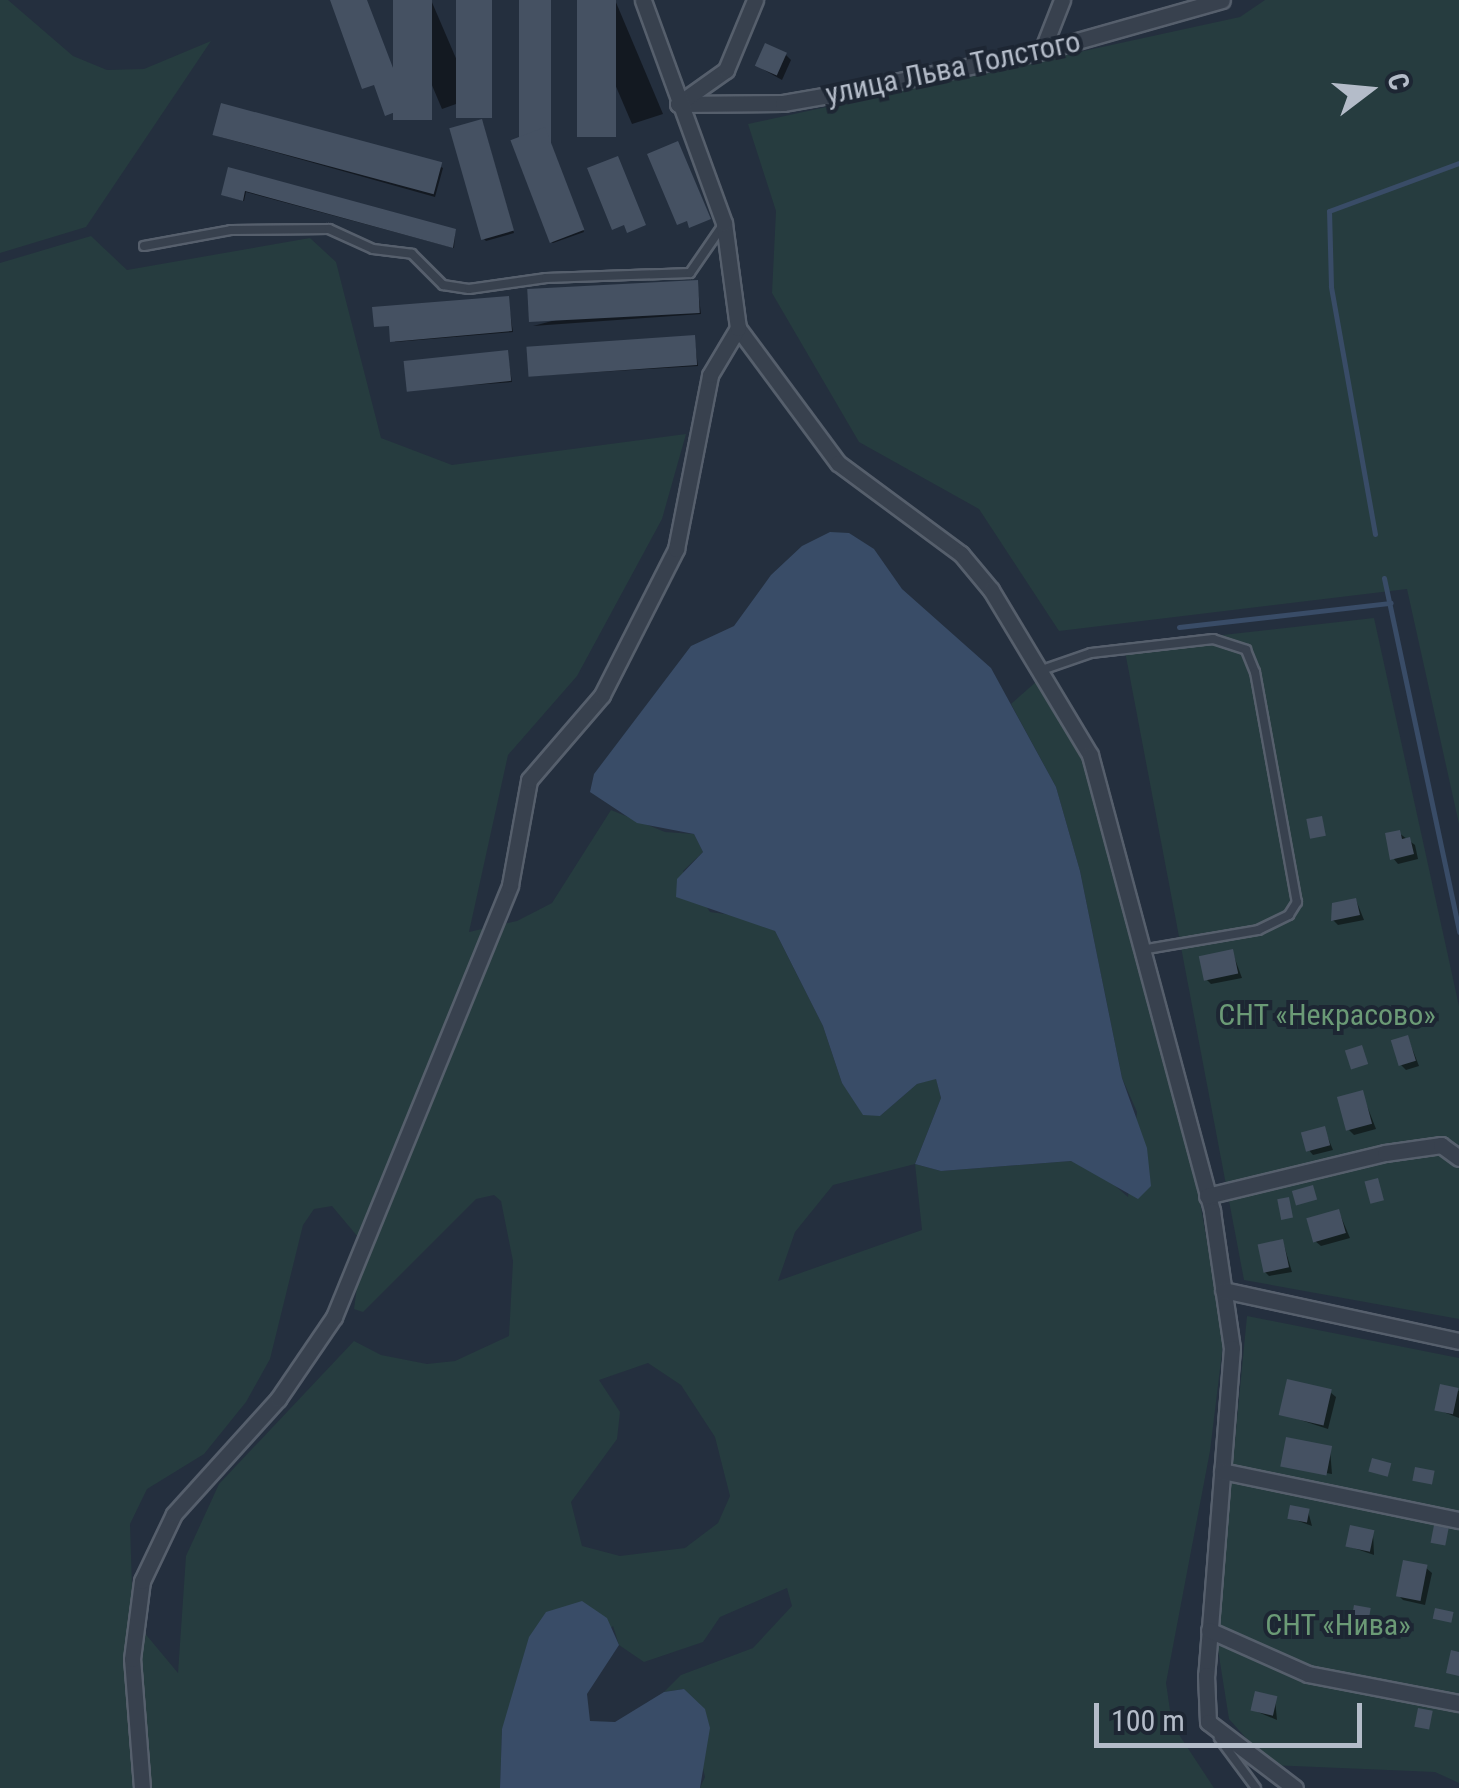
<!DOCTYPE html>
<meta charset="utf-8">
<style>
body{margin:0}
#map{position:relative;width:1459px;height:1788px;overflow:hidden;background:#242f3e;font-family:"Roboto Condensed",sans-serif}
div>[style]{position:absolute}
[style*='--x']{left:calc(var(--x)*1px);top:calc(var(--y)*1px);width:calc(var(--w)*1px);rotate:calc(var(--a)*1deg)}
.green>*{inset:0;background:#263c3f}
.water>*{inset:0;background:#394c67}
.shadow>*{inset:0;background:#0007;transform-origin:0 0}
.stream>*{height:5px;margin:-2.5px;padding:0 2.5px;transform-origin:2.5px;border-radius:2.5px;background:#394c67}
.building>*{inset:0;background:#455162;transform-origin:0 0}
.roads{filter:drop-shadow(2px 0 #565f6c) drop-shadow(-2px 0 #565f6c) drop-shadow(0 2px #565f6c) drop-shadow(0 -2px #565f6c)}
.lane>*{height:8px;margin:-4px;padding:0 4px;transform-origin:4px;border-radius:4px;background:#38414e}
.street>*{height:15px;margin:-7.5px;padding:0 7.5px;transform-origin:7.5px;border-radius:7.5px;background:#38414e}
span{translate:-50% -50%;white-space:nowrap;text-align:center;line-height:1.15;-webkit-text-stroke:8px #1d2633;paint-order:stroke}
.street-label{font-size:30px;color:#b4bcc9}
.park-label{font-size:30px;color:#6b9a76}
.north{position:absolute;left:1319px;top:40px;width:100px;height:100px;-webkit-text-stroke:8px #1d2633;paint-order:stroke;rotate:74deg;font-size:28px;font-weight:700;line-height:40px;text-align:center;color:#b4bcc9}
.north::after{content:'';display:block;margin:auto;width:35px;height:45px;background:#b4bcc9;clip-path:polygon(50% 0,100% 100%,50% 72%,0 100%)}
.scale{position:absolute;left:1094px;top:1703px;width:268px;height:45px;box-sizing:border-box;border:5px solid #b4bcc9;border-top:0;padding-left:12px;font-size:30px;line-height:35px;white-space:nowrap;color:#b4bcc9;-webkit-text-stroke:8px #1d2633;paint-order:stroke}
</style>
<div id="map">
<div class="green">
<i style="clip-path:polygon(0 0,8px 0,73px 56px,107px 70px,144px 69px,211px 41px,86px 227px,0 253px)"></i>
<i style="clip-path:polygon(1265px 0,1459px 0,1459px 824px,1407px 589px,1059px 631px,979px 509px,859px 442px,772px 293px,776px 211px,748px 124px,1240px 17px)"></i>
<i style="clip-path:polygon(evenodd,91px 236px,127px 270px,310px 238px,336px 262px,381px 438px,452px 465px,686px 434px,662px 519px,577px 676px,508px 755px,469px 932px,517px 921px,552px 903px,611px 810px,665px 832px,694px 834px,703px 852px,683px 871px,710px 912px,747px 917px,775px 931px,823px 1026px,842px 1083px,880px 1116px,917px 1084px,936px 1078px,941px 1098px,915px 1164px,941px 1171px,1071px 1161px,1098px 1171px,1128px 1197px,1137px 1112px,1122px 1078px,1080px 871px,1056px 787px,1011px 704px,1045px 674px,1094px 777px,1198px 1191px,1224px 1336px,1210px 1451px,1166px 1683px,1172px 1724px,1214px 1788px,700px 1788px,705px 1777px,684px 1689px,664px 1692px,681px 1675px,753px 1648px,792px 1606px,787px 1588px,720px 1617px,703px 1642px,644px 1662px,619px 1645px,613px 1626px,502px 1729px,500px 1788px,0 1788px,0 263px,91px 236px,915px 1164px,922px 1230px,778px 1281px,795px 1232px,833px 1185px,915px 1164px,91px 236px,494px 1195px,501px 1201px,513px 1261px,509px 1336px,455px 1361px,427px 1364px,381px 1355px,354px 1341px,219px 1484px,186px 1556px,178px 1673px,133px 1619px,130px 1524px,147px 1489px,204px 1454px,246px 1402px,270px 1359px,303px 1225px,314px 1209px,332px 1206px,363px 1243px,354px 1309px,363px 1312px,476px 1199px,494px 1195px,91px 236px,648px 1363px,681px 1385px,715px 1437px,730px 1496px,718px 1523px,685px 1548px,620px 1556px,582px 1546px,571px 1502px,617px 1439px,620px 1412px,599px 1380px,648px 1363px)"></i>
<i style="clip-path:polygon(1374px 618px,1459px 1006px,1459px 1319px,1244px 1280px,1124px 646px)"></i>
<i style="clip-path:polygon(1247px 1316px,1459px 1358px,1459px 1783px,1435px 1772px,1270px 1765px,1229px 1719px,1216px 1637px)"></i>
</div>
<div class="water">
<i style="clip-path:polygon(830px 532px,849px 533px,874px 549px,902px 589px,991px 668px,1056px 787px,1080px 871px,1122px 1078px,1147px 1148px,1151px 1186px,1138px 1199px,1071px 1161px,941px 1171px,915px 1164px,941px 1098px,936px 1079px,917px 1084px,880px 1116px,863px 1115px,842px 1083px,823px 1026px,775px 931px,676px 897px,677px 879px,703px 852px,694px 834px,637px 823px,590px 792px,594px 774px,691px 646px,734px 626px,771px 575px,802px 546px)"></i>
<i style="clip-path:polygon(582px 1601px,607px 1618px,619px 1645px,587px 1694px,590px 1721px,615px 1722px,664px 1692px,684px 1689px,705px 1709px,710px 1728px,700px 1788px,500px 1788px,502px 1729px,529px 1637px,546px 1612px)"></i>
</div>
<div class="shadow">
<i style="clip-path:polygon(396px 0,431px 0,473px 98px,442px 109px)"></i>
<i style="left:459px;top:0;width:32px;height:117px"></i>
<i style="left:522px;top:0;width:29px;height:147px"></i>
<i style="clip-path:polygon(579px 0,615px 0,663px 114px,632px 124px)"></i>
<i style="clip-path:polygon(786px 55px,791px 60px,782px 80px,757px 66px)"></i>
<i style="clip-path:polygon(483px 124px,514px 233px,486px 241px,484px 239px)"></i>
<i style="clip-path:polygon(546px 131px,584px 232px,553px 243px,551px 242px)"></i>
<i style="clip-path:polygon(217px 136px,441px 167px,443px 168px,435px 197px)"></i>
<i style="clip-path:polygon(229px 170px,455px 232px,454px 248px,246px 192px,244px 201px,226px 196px)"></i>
<i style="clip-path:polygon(697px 283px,701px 314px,533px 326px)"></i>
<i style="clip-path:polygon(508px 299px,513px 332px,395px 342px,392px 326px,376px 326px)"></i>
<i style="clip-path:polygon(694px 337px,698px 366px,531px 376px)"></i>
<i style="clip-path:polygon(507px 352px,512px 382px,408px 390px)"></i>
<i style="clip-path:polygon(1399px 833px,1415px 845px,1418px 859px,1398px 864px,1393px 858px)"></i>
<i style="clip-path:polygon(1356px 900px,1364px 920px,1338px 925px,1333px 920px)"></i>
<i style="clip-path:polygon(1232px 951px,1242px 978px,1211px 984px,1206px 979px)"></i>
<i style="clip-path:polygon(1408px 1038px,1419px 1066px,1406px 1070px,1401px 1065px)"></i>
<i style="clip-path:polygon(1362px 1093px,1376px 1129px,1354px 1135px,1349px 1130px)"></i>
<i style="clip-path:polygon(1324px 1128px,1333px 1150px,1313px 1155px,1308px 1149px)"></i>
<i style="clip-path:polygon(1339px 1212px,1350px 1238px,1321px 1246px,1315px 1241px)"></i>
<i style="clip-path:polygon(1283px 1242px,1292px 1272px,1269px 1276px,1264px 1271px)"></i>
<i style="clip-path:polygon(1442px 1387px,1459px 1391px,1459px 1418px,1438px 1410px)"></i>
<i style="clip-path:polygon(1330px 1392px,1336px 1397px,1328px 1429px,1282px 1414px)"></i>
<i style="clip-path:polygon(1330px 1449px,1332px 1474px,1283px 1466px)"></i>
<i style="clip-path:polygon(1308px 1511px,1312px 1526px,1290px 1518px)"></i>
<i style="clip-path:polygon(1373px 1532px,1374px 1555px,1348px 1546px)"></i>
<i style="clip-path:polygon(1426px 1568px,1432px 1573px,1425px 1605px,1403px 1600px,1398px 1595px)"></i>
<i style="clip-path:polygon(1275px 1699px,1277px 1720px,1253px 1710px)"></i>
</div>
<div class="stream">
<i style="--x:1375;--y:534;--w:252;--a:-100.1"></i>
<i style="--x:1331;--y:286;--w:75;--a:-91.5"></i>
<i style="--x:1329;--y:211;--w:139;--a:-20.3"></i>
<i style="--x:1384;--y:578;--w:362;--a:78"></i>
<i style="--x:1179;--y:627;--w:213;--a:-6.5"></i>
</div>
<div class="building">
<i style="clip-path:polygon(330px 0,367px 0,408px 107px,385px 116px,374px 85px,362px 89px)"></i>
<i style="left:393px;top:0;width:39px;height:120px"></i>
<i style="left:456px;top:0;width:36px;height:118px"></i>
<i style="left:519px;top:0;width:32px;height:149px"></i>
<i style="left:577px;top:0;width:39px;height:137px"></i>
<i style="left:765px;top:43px;width:24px;height:25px;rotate:24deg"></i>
<i style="left:221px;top:103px;width:229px;height:33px;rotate:15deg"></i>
<i style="left:482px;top:119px;width:116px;height:34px;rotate:74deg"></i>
<i style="left:545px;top:127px;width:110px;height:37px;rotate:69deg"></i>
<i style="clip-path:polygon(678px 141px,711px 219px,689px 228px,687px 221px,677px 225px,647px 154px)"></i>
<i style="clip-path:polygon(618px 156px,646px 225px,627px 233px,624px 225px,612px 230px,587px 168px)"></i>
<i style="clip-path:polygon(228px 167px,456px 229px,453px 248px,245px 191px,243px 201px,221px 195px)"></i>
<i style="left:698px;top:280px;width:33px;height:171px;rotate:87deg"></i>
<i style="clip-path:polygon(509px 296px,512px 331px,390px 342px,389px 326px,374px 327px,372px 307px)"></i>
<i style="left:695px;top:335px;width:30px;height:169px;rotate:86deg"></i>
<i style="left:508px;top:350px;width:31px;height:105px;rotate:84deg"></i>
<i style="left:1322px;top:816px;width:20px;height:16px;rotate:79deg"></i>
<i style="clip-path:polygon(1400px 830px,1402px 839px,1410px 837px,1414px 854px,1390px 860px,1385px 833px)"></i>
<i style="clip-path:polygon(1356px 898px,1360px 915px,1331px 921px,1332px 903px)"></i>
<i style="left:1233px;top:949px;width:25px;height:35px;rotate:78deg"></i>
<i style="left:1408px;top:1035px;width:27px;height:18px;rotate:73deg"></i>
<i style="left:1362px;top:1045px;width:20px;height:18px;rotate:72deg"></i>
<i style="left:1363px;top:1090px;width:35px;height:27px;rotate:75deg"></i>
<i style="left:1325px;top:1126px;width:20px;height:25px;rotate:75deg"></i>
<i style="left:1378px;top:1178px;width:23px;height:14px;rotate:75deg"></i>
<i style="left:1313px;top:1185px;width:15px;height:22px;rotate:74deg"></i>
<i style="left:1289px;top:1197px;width:21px;height:12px;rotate:79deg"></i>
<i style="left:1339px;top:1209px;width:25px;height:34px;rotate:74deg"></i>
<i style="left:1283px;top:1239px;width:29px;height:26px;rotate:78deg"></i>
<i style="left:1287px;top:1379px;width:46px;height:37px;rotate:13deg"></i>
<i style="left:1440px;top:1384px;width:19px;height:27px;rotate:12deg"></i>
<i style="left:1286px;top:1437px;width:47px;height:30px;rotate:11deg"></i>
<i style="left:1372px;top:1458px;width:20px;height:14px;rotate:15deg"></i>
<i style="left:1415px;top:1467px;width:20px;height:14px;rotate:11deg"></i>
<i style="left:1290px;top:1505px;width:20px;height:14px;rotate:11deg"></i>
<i style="left:1350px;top:1525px;width:25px;height:22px;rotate:12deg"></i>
<i style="left:1434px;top:1525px;width:15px;height:18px;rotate:11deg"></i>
<i style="left:1403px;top:1560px;width:25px;height:37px;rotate:11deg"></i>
<i style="left:1354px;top:1605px;width:17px;height:15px;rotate:10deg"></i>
<i style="left:1435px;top:1608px;width:19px;height:11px;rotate:12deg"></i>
<i style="clip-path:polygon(1451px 1650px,1459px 1652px,1459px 1676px,1446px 1673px)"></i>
<i style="left:1255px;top:1691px;width:23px;height:20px;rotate:13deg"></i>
<i style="left:1418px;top:1708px;width:15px;height:19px;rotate:11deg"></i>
</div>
<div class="roads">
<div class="lane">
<i style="--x:144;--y:246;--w:88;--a:-10.4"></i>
<i style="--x:231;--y:230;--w:98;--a:-0.6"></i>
<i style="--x:329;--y:229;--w:48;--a:24.4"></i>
<i style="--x:373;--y:249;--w:39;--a:7"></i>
<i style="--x:412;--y:254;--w:44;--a:45"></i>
<i style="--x:443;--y:285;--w:26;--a:9"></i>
<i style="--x:469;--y:289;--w:78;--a:-8.1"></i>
<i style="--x:546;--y:278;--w:144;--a:-2"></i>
<i style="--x:690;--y:273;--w:58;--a:-55.5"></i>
<i style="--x:1039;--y:671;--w:55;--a:-19.1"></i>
<i style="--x:1091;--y:653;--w:123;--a:-6.5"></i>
<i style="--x:1213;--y:639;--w:35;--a:18"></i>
<i style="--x:1246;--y:650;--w:24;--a:68"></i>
<i style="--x:1255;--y:672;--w:234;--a:79.7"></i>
<i style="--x:1297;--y:902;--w:15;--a:122"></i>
<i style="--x:1289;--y:915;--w:34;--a:154"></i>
<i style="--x:1258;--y:930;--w:119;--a:170.3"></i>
<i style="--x:1219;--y:1738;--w:62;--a:53.5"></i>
</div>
<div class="street">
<i style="--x:1042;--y:51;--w:55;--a:-68.6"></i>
<i style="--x:678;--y:104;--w:105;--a:-0.5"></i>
<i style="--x:783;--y:103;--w:69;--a:-10"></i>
<i style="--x:851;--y:91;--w:195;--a:-11.8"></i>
<i style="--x:1042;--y:51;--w:187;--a:-15.8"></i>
<i style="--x:678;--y:104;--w:59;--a:-35.3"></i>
<i style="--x:726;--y:70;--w:76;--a:-67.5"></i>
<i style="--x:738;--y:328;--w:168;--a:53.5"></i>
<i style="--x:838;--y:463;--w:153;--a:36.5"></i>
<i style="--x:961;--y:554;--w:47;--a:50.2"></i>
<i style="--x:991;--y:590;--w:192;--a:59"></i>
<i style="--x:1090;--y:755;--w:472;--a:75"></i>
<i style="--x:1212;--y:1211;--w:138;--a:81.7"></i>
<i style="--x:1232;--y:1348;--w:328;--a:94.5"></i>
<i style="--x:1206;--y:1675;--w:47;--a:87.6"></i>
<i style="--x:1208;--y:1722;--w:109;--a:37.2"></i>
<i style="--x:1207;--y:1196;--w:183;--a:-13.6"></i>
<i style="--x:1385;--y:1153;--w:57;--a:-8.1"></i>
<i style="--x:1441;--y:1145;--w:22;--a:36"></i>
<i style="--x:1223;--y:1290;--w:241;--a:12.2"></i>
<i style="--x:1222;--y:1471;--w:242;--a:11.7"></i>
<i style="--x:1209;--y:1630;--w:108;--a:24"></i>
<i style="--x:1308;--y:1674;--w:154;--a:10.9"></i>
<i style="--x:142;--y:1788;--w:129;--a:-94.4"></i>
<i style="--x:132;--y:1659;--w:79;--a:-82.7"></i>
<i style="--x:142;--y:1581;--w:74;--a:-64.5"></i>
<i style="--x:174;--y:1514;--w:155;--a:-47.9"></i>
<i style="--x:278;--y:1399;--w:99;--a:-55.7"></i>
<i style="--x:334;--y:1317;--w:466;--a:-67.8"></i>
<i style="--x:510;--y:885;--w:107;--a:-79.7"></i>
<i style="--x:529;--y:780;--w:112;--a:-49.3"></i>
<i style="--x:602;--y:695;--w:164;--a:-63.1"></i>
<i style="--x:676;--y:549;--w:177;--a:-78.9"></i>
<i style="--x:710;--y:375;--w:55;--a:-59.2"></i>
<i style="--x:738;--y:328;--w:106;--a:-97.6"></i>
<i style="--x:724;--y:223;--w:237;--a:-110"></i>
</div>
</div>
<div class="street-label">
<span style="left:953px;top:68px;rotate:-12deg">улица Льва Толстого</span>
</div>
<div class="park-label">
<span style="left:1327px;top:1015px">СНТ «Некрасово»</span>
<span style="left:1338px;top:1625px">СНТ «Нива»</span>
</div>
<div class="north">С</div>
<div class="scale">100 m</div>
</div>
